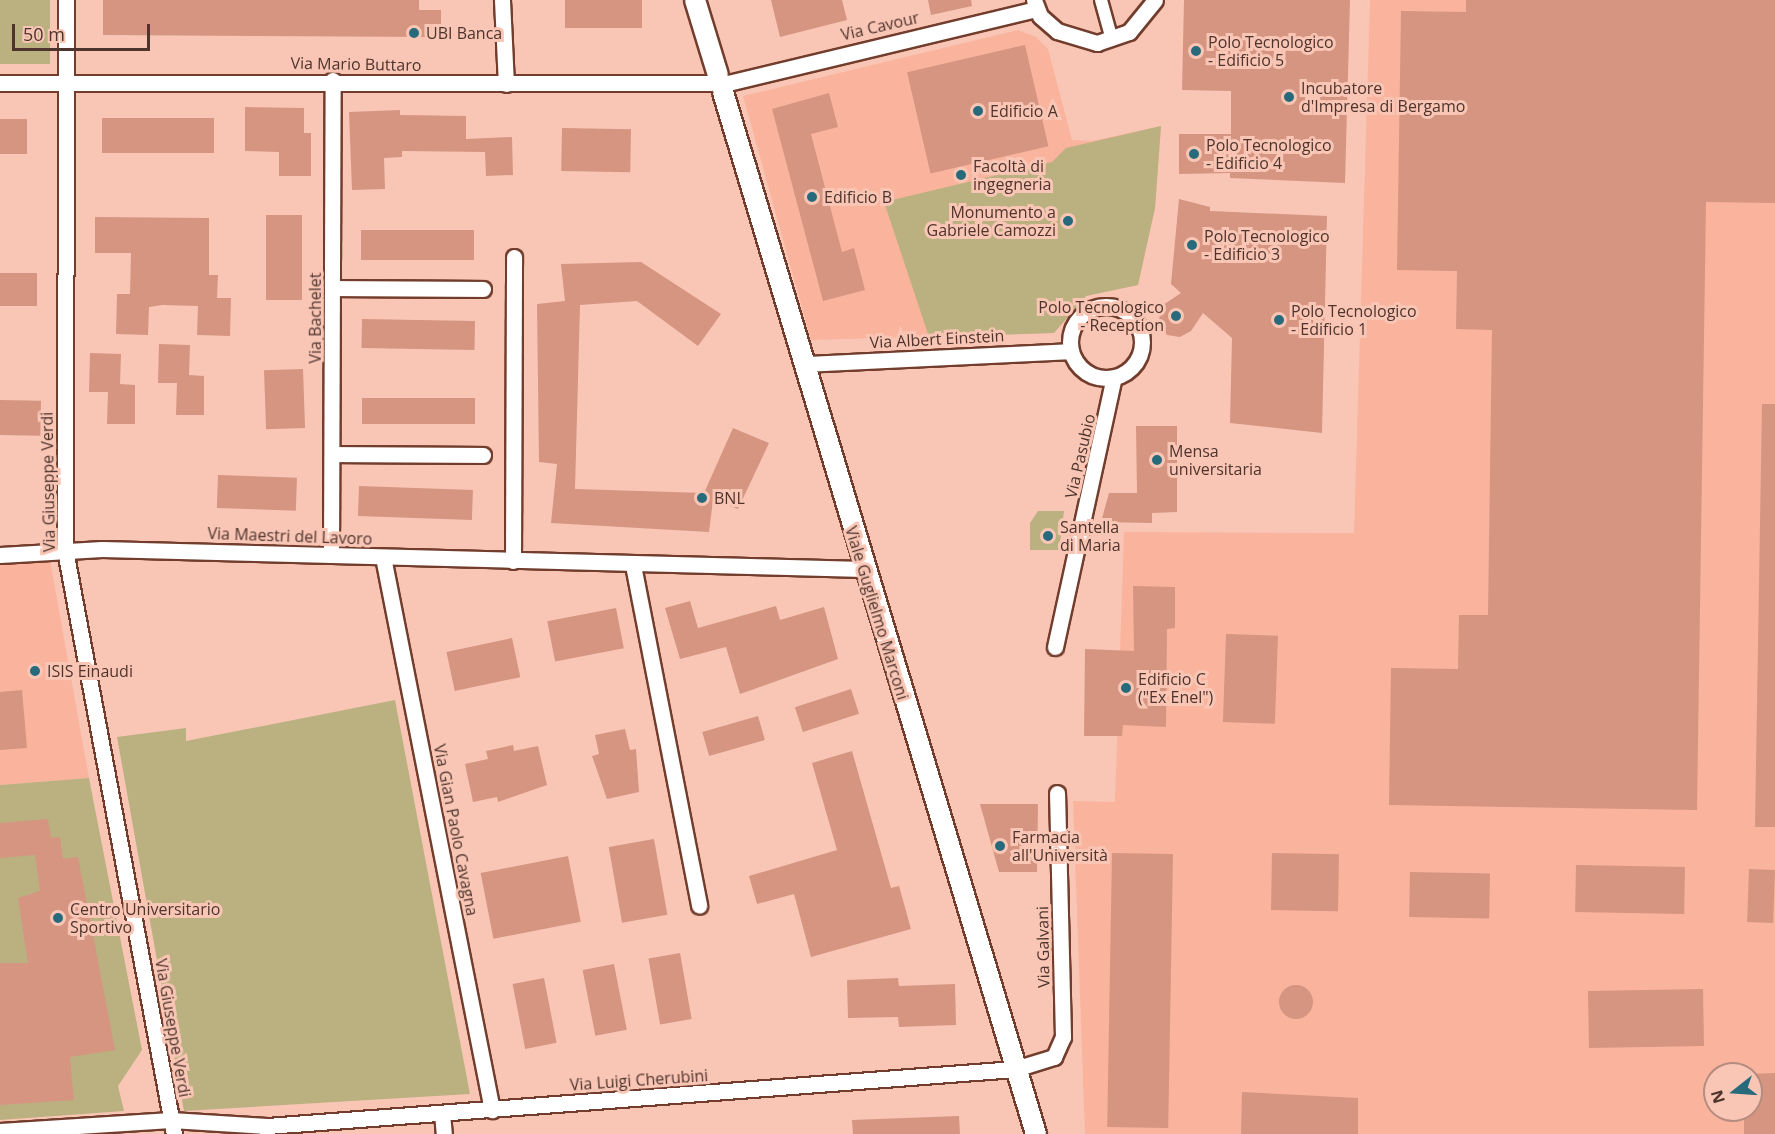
<!DOCTYPE html>
<meta charset="utf-8">
<style>
body{margin:0}
#map{position:relative;width:1775px;height:1134px;overflow:hidden;background:#f9c6b6;font-family:"Open Sans",sans-serif}
div>[style]{position:absolute}
[style*='--x']{left:calc(var(--x)*1px);top:calc(var(--y)*1px);width:calc(var(--w)*1px);rotate:calc(var(--a)*1deg)}
.built>*{inset:0;background:#fab39d}
.green>*{inset:0;background:#bbb180;transform-origin:0 0}
.building>*{inset:0;background:#d59581;transform-origin:0 0}
.round{border-radius:50%}
.roads{filter:drop-shadow(2px 0 #723d2c) drop-shadow(-2px 0 #723d2c) drop-shadow(0 2px #723d2c) drop-shadow(0 -2px #723d2c)}
.pedestrian>*{height:12px;margin:-6px;padding:0 6px;transform-origin:6px;border-radius:6px;background:#fff}
.minor>*{height:15px;margin:-7.5px;padding:0 7.5px;transform-origin:7.5px;border-radius:7.5px;background:#fff}
.minor>.ring{margin:-7.5px;padding:0;box-sizing:content-box;background:none;border:15px solid #fff;border-radius:50%}
.tertiary>*{height:20px;margin:-10px;padding:0 10px;transform-origin:10px;border-radius:10px;background:#fff}
.dots>*{width:16px;height:16px;translate:-50% -50%;box-sizing:border-box;border:3px solid #f9c6b6;border-radius:50%}
span{translate:-50% -50%;white-space:nowrap;text-align:center;line-height:1.15;-webkit-text-stroke:6px #f9c6b6;paint-order:stroke}
.street-label{font-size:16px;color:#4e342c}
.poi-label{font-size:16px;color:#4e342c}
.left{translate:0 -50%;text-align:left}
.right{translate:-100% -50%;text-align:right}
.north{position:absolute;left:1703px;top:1062px;width:60px;height:60px;box-sizing:border-box;background:#f9c6b6;border:2px solid #b58c7f;border-radius:50%;rotate:253deg;font-size:16px;font-weight:700;line-height:24px;text-align:center;color:#4e342c}
.north::after{content:'';display:block;margin:auto;width:21px;height:27px;background:#266a7b;clip-path:polygon(50% 0,100% 100%,50% 72%,0 100%)}
.scale{position:absolute;left:12px;top:24px;width:138px;height:27px;box-sizing:border-box;border:3px solid #4e342c;border-top:0;padding-left:8px;font-size:18px;line-height:21px;white-space:nowrap;color:#4e342c;-webkit-text-stroke:4px #f9c6b6;paint-order:stroke}
</style>
<div id="map">
<div class="built">
<i style="clip-path:polygon(evenodd,1370px 0,1775px 0,1775px 1134px,1085px 1134px,1073px 801px,1115px 802px,1124px 532px,1354px 533px,1370px 0,1715px 1074px,1751px 1074px,1751px 1110px,1715px 1110px,1715px 1074px)"></i>
<i style="clip-path:polygon(1018px 30px,1036px 37px,1048px 49px,1072px 140px,1092px 141px,1161px 126px,1155px 208px,1138px 285px,1086px 296px,1054px 333px,811px 340px,743px 96px)"></i>
<i style="clip-path:polygon(50px 560px,89px 778px,0 785px,0 564px)"></i>
</div>
<div class="green">
<i style="left:0;top:0;width:50px;height:64px"></i>
<i style="clip-path:polygon(1161px 126px,1155px 208px,1138px 285px,1086px 296px,1054px 333px,929px 337px,884px 202px,1052px 162px,1066px 148px)"></i>
<i style="clip-path:polygon(1038px 511px,1064px 511px,1059px 550px,1030px 550px,1030px 523px)"></i>
<i style="clip-path:polygon(395px 700px,470px 1094px,184px 1111px,117px 737px,186px 728px,186px 741px)"></i>
<i style="clip-path:polygon(89px 778px,142px 1050px,118px 1086px,124px 1111px,0 1120px,0 785px)"></i>
</div>
<div class="building">
<i style="clip-path:polygon(103px 0,419px 0,419px 10px,441px 10px,441px 37px,103px 35px)"></i>
<i style="left:565px;top:0;width:77px;height:28px"></i>
<i style="clip-path:polygon(771px 0,842px 0,847px 20px,780px 37px)"></i>
<i style="clip-path:polygon(928px 0,971px 0,972px 6px,931px 15px)"></i>
<i style="clip-path:polygon(1184px 0,1350px 0,1345px 183px,1230px 178px,1230px 173px,1179px 174px,1179px 134px,1231px 134px,1231px 91px,1182px 90px)"></i>
<i style="clip-path:polygon(1466px 0,1775px 0,1775px 203px,1706px 202px,1697px 810px,1389px 805px,1391px 668px,1458px 669px,1459px 615px,1488px 615px,1492px 330px,1456px 329px,1457px 271px,1397px 270px,1401px 11px,1466px 12px)"></i>
<i style="left:1025px;top:45px;width:104px;height:121px;rotate:77deg"></i>
<i style="clip-path:polygon(829px 93px,838px 127px,811px 134px,842px 252px,854px 248px,865px 290px,823px 301px,772px 109px)"></i>
<i style="clip-path:polygon(245px 107px,304px 108px,304px 133px,311px 133px,311px 176px,279px 176px,279px 152px,245px 151px)"></i>
<i style="clip-path:polygon(400px 110px,400px 115px,466px 116px,466px 139px,512px 137px,513px 175px,486px 176px,485px 152px,402px 151px,402px 157px,384px 158px,385px 189px,352px 190px,349px 112px)"></i>
<i style="left:102px;top:118px;width:112px;height:35px"></i>
<i style="left:0;top:119px;width:27px;height:35px"></i>
<i style="left:562px;top:128px;width:69px;height:43px;rotate:1deg"></i>
<i style="clip-path:polygon(1179px 199px,1210px 207px,1210px 211px,1327px 216px,1322px 433px,1230px 423px,1232px 338px,1203px 313px,1191px 331px,1180px 337px,1167px 335px,1159px 326px,1160px 307px,1181px 293px,1171px 284px)"></i>
<i style="left:266px;top:215px;width:36px;height:85px"></i>
<i style="clip-path:polygon(95px 217px,209px 218px,209px 275px,218px 275px,217px 298px,231px 298px,230px 336px,197px 335px,198px 306px,162px 305px,149px 307px,148px 335px,116px 334px,117px 294px,130px 294px,131px 253px,95px 253px)"></i>
<i style="left:361px;top:230px;width:113px;height:30px"></i>
<i style="clip-path:polygon(641px 262px,721px 314px,698px 346px,637px 301px,580px 305px,575px 489px,704px 493px,733px 428px,769px 443px,738px 509px,713px 500px,709px 532px,551px 523px,557px 464px,539px 462px,537px 304px,565px 301px,561px 264px)"></i>
<i style="left:0;top:273px;width:37px;height:33px"></i>
<i style="left:362px;top:319px;width:113px;height:29px;rotate:1deg"></i>
<i style="clip-path:polygon(159px 344px,190px 345px,189px 375px,204px 376px,204px 415px,176px 415px,177px 383px,158px 383px)"></i>
<i style="clip-path:polygon(90px 353px,121px 354px,120px 384px,135px 385px,135px 424px,107px 424px,108px 392px,89px 392px)"></i>
<i style="left:303px;top:369px;width:59px;height:39px;rotate:88deg"></i>
<i style="left:475px;top:398px;width:26px;height:113px;rotate:90deg"></i>
<i style="left:0;top:400px;width:41px;height:35px;rotate:1deg"></i>
<i style="clip-path:polygon(1762px 404px,1775px 404px,1775px 827px,1755px 827px)"></i>
<i style="clip-path:polygon(1136px 426px,1177px 426px,1177px 512px,1152px 513px,1152px 523px,1101px 522px,1109px 493px,1137px 493px)"></i>
<i style="left:218px;top:475px;width:79px;height:33px;rotate:2deg"></i>
<i style="left:359px;top:486px;width:114px;height:30px;rotate:2deg"></i>
<i style="clip-path:polygon(1133px 586px,1175px 587px,1175px 628px,1167px 629px,1166px 727px,1123px 725px,1122px 736px,1084px 736px,1085px 649px,1134px 651px)"></i>
<i style="clip-path:polygon(690px 601px,698px 628px,776px 606px,780px 620px,824px 607px,838px 659px,740px 694px,726px 647px,680px 659px,665px 608px)"></i>
<i style="left:616px;top:608px;width:41px;height:70px;rotate:79deg"></i>
<i style="left:1226px;top:634px;width:52px;height:88px;rotate:2deg"></i>
<i style="left:512px;top:638px;width:40px;height:67px;rotate:78deg"></i>
<i style="left:851px;top:689px;width:26px;height:59px;rotate:72deg"></i>
<i style="clip-path:polygon(22px 690px,27px 748px,0 750px,0 692px)"></i>
<i style="left:758px;top:716px;width:25px;height:58px;rotate:74deg"></i>
<i style="clip-path:polygon(625px 729px,630px 750px,636px 749px,639px 792px,607px 799px,592px 756px,599px 754px,595px 735px)"></i>
<i style="clip-path:polygon(513px 745px,514px 751px,538px 746px,547px 785px,498px 802px,497px 797px,473px 802px,465px 764px,488px 759px,486px 751px)"></i>
<i style="clip-path:polygon(852px 751px,891px 888px,899px 886px,911px 929px,811px 957px,794px 894px,757px 904px,749px 876px,837px 850px,812px 763px)"></i>
<i style="clip-path:polygon(980px 804px,1038px 804px,1037px 872px,999px 872px)"></i>
<i style="clip-path:polygon(48px 819px,51px 838px,60px 837px,63px 859px,78px 857px,115px 1050px,70px 1057px,74px 1100px,0 1105px,0 963px,28px 963px,18px 898px,40px 891px,35px 855px,0 858px,0 823px)"></i>
<i style="left:654px;top:839px;width:77px;height:46px;rotate:80deg"></i>
<i style="left:1112px;top:853px;width:61px;height:274px;rotate:1deg"></i>
<i style="left:1272px;top:853px;width:67px;height:57px;rotate:1deg"></i>
<i style="left:568px;top:856px;width:67px;height:89px;rotate:79deg"></i>
<i style="left:1576px;top:865px;width:109px;height:47px;rotate:1deg"></i>
<i style="left:1749px;top:869px;width:26px;height:53px;rotate:2deg"></i>
<i style="left:1410px;top:872px;width:80px;height:45px;rotate:1deg"></i>
<i style="left:680px;top:953px;width:67px;height:32px;rotate:80deg"></i>
<i style="left:614px;top:964px;width:67px;height:32px;rotate:79deg"></i>
<i style="left:544px;top:978px;width:66px;height:32px;rotate:79deg"></i>
<i style="clip-path:polygon(898px 978px,899px 986px,955px 984px,956px 1025px,899px 1027px,898px 1017px,848px 1018px,847px 980px)"></i>
<i class="round" style="left:1279px;top:985px;width:34px;height:34px"></i>
<i style="left:1703px;top:989px;width:57px;height:115px;rotate:89deg"></i>
<i style="clip-path:polygon(1775px 1073px,1775px 1134px,1744px 1134px,1744px 1110px,1751px 1110px,1751px 1074px)"></i>
<i style="clip-path:polygon(1242px 1092px,1358px 1098px,1358px 1134px,1241px 1134px)"></i>
<i style="clip-path:polygon(959px 1116px,960px 1134px,853px 1134px,852px 1120px)"></i>
</div>
<div class="roads">
<div class="pedestrian">
<i style="--x:1101;--y:0;--w:41;--a:74.6"></i>
</div>
<div class="minor">
<i style="--x:66;--y:0;--w:550;--a:90.1"></i>
<i style="--x:65;--y:550;--w:594;--a:79.43"></i>
<i style="--x:502;--y:0;--w:84;--a:87.3"></i>
<i style="--x:1034;--y:0;--w:17;--a:69"></i>
<i style="--x:1040;--y:16;--w:23;--a:41"></i>
<i style="--x:1057;--y:31;--w:42;--a:16.7"></i>
<i style="--x:1097;--y:43;--w:34;--a:-19"></i>
<i style="--x:1129;--y:32;--w:41;--a:-50.9"></i>
<i style="--x:0;--y:83;--w:711;--a:0"></i>
<i style="--x:728;--y:83;--w:317;--a:-13.5"></i>
<i style="--x:333;--y:288;--w:150;--a:0.4"></i>
<i class="ring" style="left:1070px;top:306px;width:57px;height:57px"></i>
<i style="--x:805;--y:364;--w:266;--a:-2.8"></i>
<i style="--x:332;--y:454;--w:151;--a:0.4"></i>
<i style="--x:0;--y:555;--w:102;--a:-3.4"></i>
<i style="--x:102;--y:549;--w:762;--a:1.5"></i>
<i style="--x:331;--y:555;--w:475;--a:-89.8"></i>
<i style="--x:383;--y:557;--w:564;--a:78.85"></i>
<i style="--x:513;--y:561;--w:304;--a:-89.8"></i>
<i style="--x:633;--y:565;--w:347;--a:79"></i>
<i style="--x:1055;--y:647;--w:276;--a:-77.7"></i>
<i style="--x:442;--y:1113;--w:21;--a:85"></i>
<i style="--x:267;--y:1126;--w:750;--a:-4.36"></i>
<i style="--x:1015;--y:1069;--w:41;--a:-17.1"></i>
<i style="--x:1054;--y:1057;--w:22;--a:-66"></i>
<i style="--x:1063;--y:1037;--w:244;--a:-91.4"></i>
<i style="--x:0;--y:1131;--w:171;--a:-3.7"></i>
<i style="--x:171;--y:1120;--w:96;--a:3.6"></i>
<i style="--x:267;--y:1126;--w:8;--a:90"></i>
</div>
<div class="tertiary">
<i style="--x:695;--y:0;--w:78;--a:73"></i>
<i style="--x:723;--y:92;--w:1088;--a:73.28"></i>
</div>
</div>
<div class="dots">
<i style="left:414px;top:33px;background:#266a7b"></i>
<i style="left:1196px;top:51px;background:#266a7b"></i>
<i style="left:1289px;top:97px;background:#266a7b"></i>
<i style="left:978px;top:111px;background:#266a7b"></i>
<i style="left:1194px;top:154px;background:#266a7b"></i>
<i style="left:961px;top:175px;background:#266a7b"></i>
<i style="left:812px;top:197px;background:#266a7b"></i>
<i style="left:1068px;top:221px;background:#266a7b"></i>
<i style="left:1192px;top:245px;background:#266a7b"></i>
<i style="left:1176px;top:316px;background:#266a7b"></i>
<i style="left:1279px;top:320px;background:#266a7b"></i>
<i style="left:1157px;top:460px;background:#266a7b"></i>
<i style="left:702px;top:498px;background:#266a7b"></i>
<i style="left:1048px;top:536px;background:#266a7b"></i>
<i style="left:35px;top:671px;background:#266a7b"></i>
<i style="left:1126px;top:688px;background:#266a7b"></i>
<i style="left:1000px;top:846px;background:#266a7b"></i>
<i style="left:58px;top:918px;background:#266a7b"></i>
</div>
<div class="street-label">
<span style="left:880px;top:26px;rotate:-13deg">Via Cavour</span>
<span style="left:356px;top:64px;rotate:1deg">Via Mario Buttaro</span>
<span style="left:315px;top:318px;rotate:-90deg">Via Bachelet</span>
<span style="left:937px;top:339px;rotate:-3deg">Via Albert Einstein</span>
<span style="left:1080px;top:456px;rotate:-77deg">Via Pasubio</span>
<span style="left:48px;top:482px;rotate:-91deg">Via Giuseppe Verdi</span>
<span style="left:290px;top:536px;rotate:2deg">Via Maestri del Lavoro</span>
<span style="left:877px;top:613px;rotate:73deg">Viale Guglielmo Marconi</span>
<span style="left:456px;top:830px;rotate:79deg">Via Gian Paolo Cavagna</span>
<span style="left:1043px;top:947px;rotate:-91deg">Via Galvani</span>
<span style="left:173px;top:1028px;rotate:80deg">Via Giuseppe Verdi</span>
<span style="left:639px;top:1080px;rotate:-4deg">Via Luigi Cherubini</span>
</div>
<div class="poi-label">
<span class="left" style="left:426px;top:33px">UBI Banca</span>
<span class="left" style="left:1208px;top:51px">Polo Tecnologico<br>- Edificio 5</span>
<span class="left" style="left:1301px;top:97px">Incubatore<br>d'Impresa di Bergamo</span>
<span class="left" style="left:990px;top:111px">Edificio A</span>
<span class="left" style="left:1206px;top:154px">Polo Tecnologico<br>- Edificio 4</span>
<span class="left" style="left:973px;top:175px">Facoltà di<br>ingegneria</span>
<span class="left" style="left:824px;top:197px">Edificio B</span>
<span class="right" style="left:1056px;top:221px">Monumento a<br>Gabriele Camozzi</span>
<span class="left" style="left:1204px;top:245px">Polo Tecnologico<br>- Edificio 3</span>
<span class="right" style="left:1164px;top:316px">Polo Tecnologico<br>- Reception</span>
<span class="left" style="left:1291px;top:320px">Polo Tecnologico<br>- Edificio 1</span>
<span class="left" style="left:1169px;top:460px">Mensa<br>universitaria</span>
<span class="left" style="left:714px;top:498px">BNL</span>
<span class="left" style="left:1060px;top:536px">Santella<br>di Maria</span>
<span class="left" style="left:47px;top:671px">ISIS Einaudi</span>
<span class="left" style="left:1138px;top:688px">Edificio C<br>("Ex Enel")</span>
<span class="left" style="left:1012px;top:846px">Farmacia<br>all'Università</span>
<span class="left" style="left:70px;top:918px">Centro Universitario<br>Sportivo</span>
</div>
<div class="north">N</div>
<div class="scale">50 m</div>
</div>
